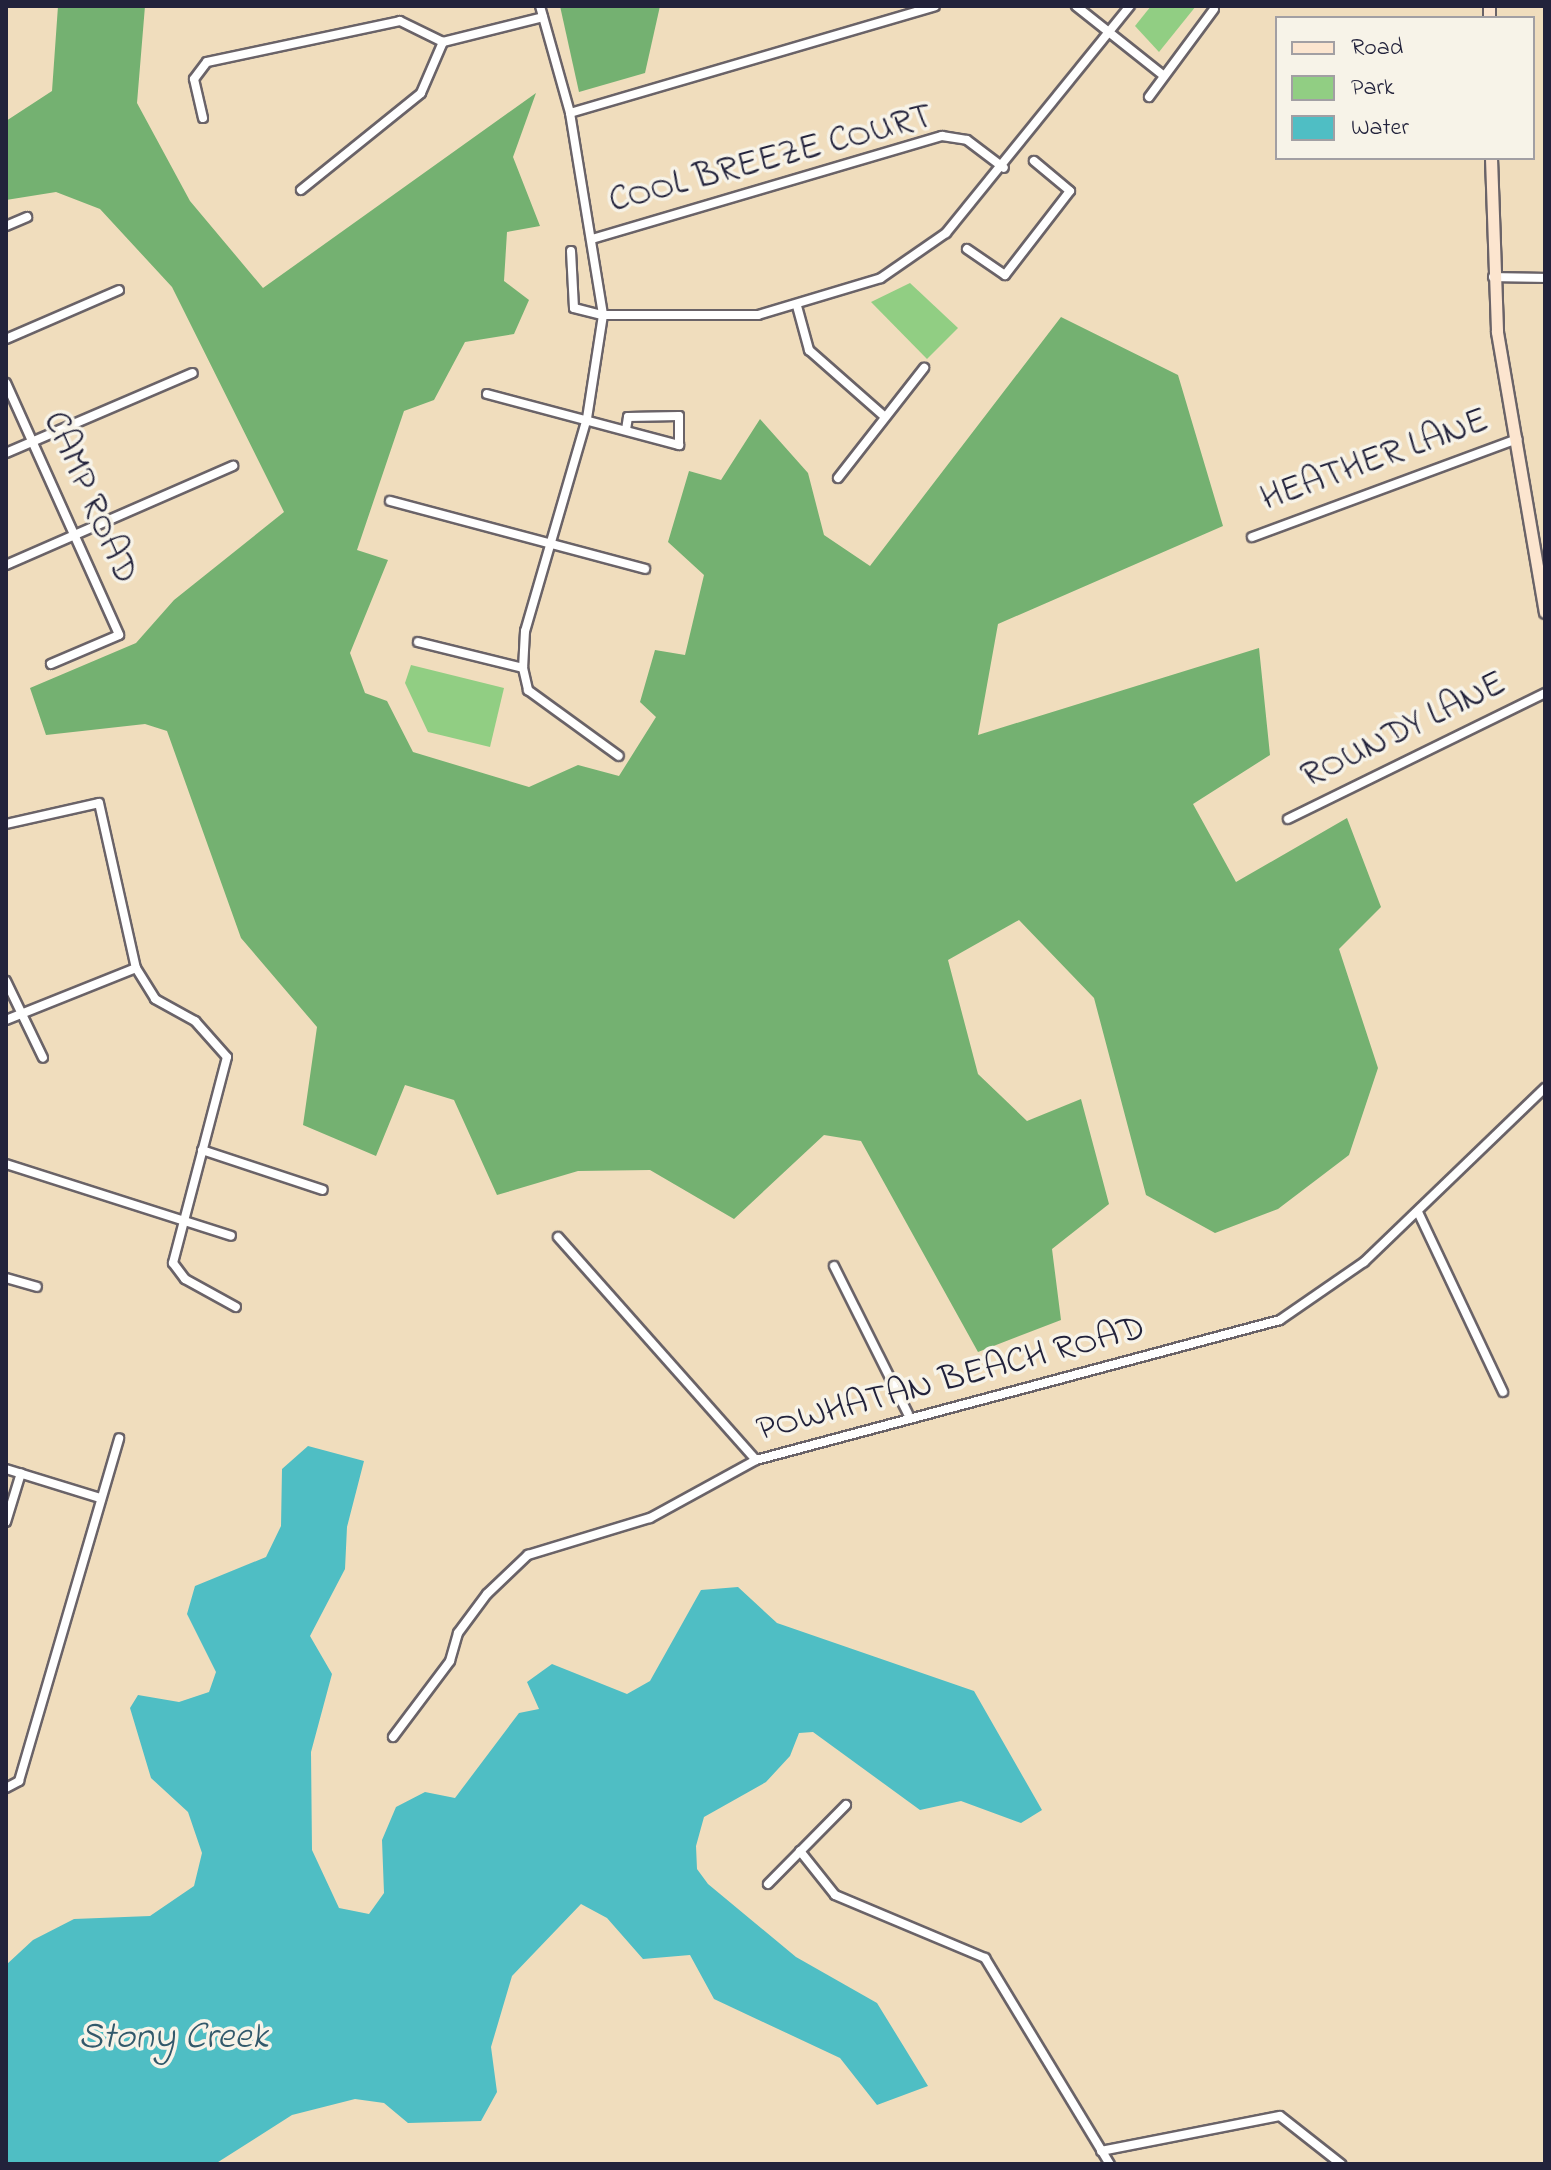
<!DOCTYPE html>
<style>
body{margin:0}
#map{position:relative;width:1551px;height:2170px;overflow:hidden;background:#f0ddbd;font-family:"Indie Flower",sans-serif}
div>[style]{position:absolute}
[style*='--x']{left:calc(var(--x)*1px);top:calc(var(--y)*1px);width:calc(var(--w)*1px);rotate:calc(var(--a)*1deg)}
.green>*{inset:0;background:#91ce83}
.forest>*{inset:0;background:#74b171}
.water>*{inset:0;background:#4fbec4}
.roads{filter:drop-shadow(2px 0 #6a6368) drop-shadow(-2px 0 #6a6368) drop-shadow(0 2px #6a6368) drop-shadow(0 -2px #6a6368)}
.minor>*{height:8px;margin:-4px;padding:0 4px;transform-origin:4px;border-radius:4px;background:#fff}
.secondary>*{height:11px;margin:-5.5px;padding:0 5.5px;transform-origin:5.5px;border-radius:5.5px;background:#fce5cf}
span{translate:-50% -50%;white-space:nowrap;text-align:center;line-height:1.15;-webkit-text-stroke:7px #f7f3e8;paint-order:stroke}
.street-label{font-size:36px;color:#22223b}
.water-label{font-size:38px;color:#32596b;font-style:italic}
.frame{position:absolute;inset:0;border:8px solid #22223b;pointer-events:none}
.legend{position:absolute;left:1275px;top:16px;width:260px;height:144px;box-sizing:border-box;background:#f7f3e8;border:2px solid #a29fa3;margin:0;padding:10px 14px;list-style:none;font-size:24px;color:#22223b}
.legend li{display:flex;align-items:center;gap:16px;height:40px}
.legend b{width:40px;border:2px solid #a29fa3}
</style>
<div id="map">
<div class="green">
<i style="clip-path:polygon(1151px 6px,1196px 6px,1159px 52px,1135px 26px)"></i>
<i style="clip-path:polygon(910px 283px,958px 328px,927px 359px,871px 302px)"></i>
<i style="clip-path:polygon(411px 665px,504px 688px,490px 747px,428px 732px,405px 683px)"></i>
</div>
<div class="forest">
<i style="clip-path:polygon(58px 6px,145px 6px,137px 103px,190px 201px,263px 288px,536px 93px,513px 157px,540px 226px,507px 232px,504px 281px,529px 300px,514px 334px,465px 342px,434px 400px,404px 411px,357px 550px,388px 560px,350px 653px,365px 693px,387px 701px,413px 752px,529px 787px,578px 765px,619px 776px,656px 717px,640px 702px,655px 650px,685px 655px,704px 575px,668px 542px,689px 471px,721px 480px,760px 419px,808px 473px,824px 535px,870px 566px,1061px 317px,1178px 375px,1223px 526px,998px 624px,978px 735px,1259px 648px,1270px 755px,1193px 804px,1236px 882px,1347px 818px,1381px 907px,1339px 949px,1378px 1068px,1349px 1155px,1278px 1209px,1215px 1233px,1146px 1195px,1094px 998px,1019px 920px,948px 960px,978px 1074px,1027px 1121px,1081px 1099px,1109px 1204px,1052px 1249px,1061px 1320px,978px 1352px,861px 1141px,824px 1135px,734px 1219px,650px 1170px,578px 1171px,497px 1195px,454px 1100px,405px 1085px,376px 1156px,303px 1125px,317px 1027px,241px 938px,167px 731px,145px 724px,46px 735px,30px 688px,136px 643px,174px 600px,284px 512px,172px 287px,100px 209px,56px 192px,6px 200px,6px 121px,52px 91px)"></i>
<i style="clip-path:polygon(560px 6px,660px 6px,645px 73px,579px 92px)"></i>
</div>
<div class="water">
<i style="clip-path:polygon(308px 1446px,364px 1461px,347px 1527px,345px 1569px,310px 1636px,332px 1674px,311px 1752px,312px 1850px,339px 1908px,369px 1914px,384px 1893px,382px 1840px,396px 1807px,425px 1792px,455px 1798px,519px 1713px,539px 1709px,527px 1682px,552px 1664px,627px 1694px,650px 1681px,701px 1590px,738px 1587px,777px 1623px,974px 1691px,1042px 1810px,1021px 1823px,961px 1801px,920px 1810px,813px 1732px,799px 1733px,790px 1756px,766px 1782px,704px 1817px,696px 1846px,697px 1869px,708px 1884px,796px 1957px,877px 2003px,928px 2086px,877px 2105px,840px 2058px,714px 1999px,690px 1955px,643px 1959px,607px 1918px,581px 1904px,512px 1976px,491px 2047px,497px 2092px,481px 2121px,408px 2123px,384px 2103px,355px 2099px,292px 2115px,215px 2164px,6px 2164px,6px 1965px,33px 1940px,74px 1919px,150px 1916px,194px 1886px,202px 1853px,188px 1812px,151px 1778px,130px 1708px,138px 1695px,179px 1702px,209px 1692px,216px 1672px,187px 1614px,195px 1586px,266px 1557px,281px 1526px,282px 1469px)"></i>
</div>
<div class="roads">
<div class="minor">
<i style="--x:540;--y:6;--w:111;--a:74.3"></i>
<i style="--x:570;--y:113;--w:205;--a:80.7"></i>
<i style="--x:603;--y:315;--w:104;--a:98.8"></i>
<i style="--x:587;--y:418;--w:222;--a:106.2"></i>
<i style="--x:525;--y:631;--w:37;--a:93"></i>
<i style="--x:523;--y:668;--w:23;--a:77"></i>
<i style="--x:528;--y:690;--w:112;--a:36"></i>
<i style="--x:1076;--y:6;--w:112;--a:38.5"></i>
<i style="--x:1149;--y:97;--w:109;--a:-53.5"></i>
<i style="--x:570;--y:113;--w:380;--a:-16.3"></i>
<i style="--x:203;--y:118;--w:40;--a:-103"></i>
<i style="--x:194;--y:79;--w:21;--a:-53"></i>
<i style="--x:207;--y:62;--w:197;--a:-12"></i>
<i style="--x:400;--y:21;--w:48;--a:26"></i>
<i style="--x:443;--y:42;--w:103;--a:-14"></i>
<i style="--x:301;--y:190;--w:154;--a:-38.9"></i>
<i style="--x:421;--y:93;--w:56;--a:-66.7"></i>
<i style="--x:6;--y:226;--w:23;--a:-23"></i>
<i style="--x:592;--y:239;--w:365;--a:-16.4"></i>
<i style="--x:942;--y:136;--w:25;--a:9"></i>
<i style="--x:967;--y:140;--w:46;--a:37.1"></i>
<i style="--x:967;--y:249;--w:46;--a:34.4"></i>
<i style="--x:1005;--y:275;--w:106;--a:-52.3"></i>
<i style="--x:1070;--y:191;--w:47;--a:-140.2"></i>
<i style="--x:571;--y:251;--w:57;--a:87"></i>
<i style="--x:574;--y:308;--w:30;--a:14"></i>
<i style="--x:603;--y:315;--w:155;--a:0"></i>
<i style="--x:758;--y:315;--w:128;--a:-16.7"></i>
<i style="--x:881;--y:278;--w:79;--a:-34.7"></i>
<i style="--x:946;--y:233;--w:292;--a:-51"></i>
<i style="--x:1493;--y:277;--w:52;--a:1.1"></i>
<i style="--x:797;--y:306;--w:46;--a:74.7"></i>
<i style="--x:809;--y:350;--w:101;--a:41.4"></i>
<i style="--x:6;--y:339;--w:123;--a:-23.4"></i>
<i style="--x:6;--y:383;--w:276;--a:65.8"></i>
<i style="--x:119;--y:635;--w:74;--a:156.9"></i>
<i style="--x:487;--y:394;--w:199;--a:14.9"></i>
<i style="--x:679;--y:445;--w:29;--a:-90"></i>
<i style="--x:679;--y:416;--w:51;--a:178.9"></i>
<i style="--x:628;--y:417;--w:12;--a:99"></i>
<i style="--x:6;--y:453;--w:203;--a:-23.2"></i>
<i style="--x:838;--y:478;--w:140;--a:-52"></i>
<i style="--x:390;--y:501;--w:264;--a:14.9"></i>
<i style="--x:1252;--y:537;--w:283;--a:-20.3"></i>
<i style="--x:6;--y:565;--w:248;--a:-23.6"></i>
<i style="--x:418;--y:642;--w:108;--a:13.9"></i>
<i style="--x:1288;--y:819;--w:286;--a:-26.1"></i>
<i style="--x:6;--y:824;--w:95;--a:-12.7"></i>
<i style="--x:99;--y:803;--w:169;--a:77.4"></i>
<i style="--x:136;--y:968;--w:36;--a:58"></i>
<i style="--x:155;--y:999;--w:46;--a:28.8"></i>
<i style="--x:195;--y:1021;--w:48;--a:48.4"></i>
<i style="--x:227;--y:1057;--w:213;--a:104.7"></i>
<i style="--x:173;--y:1263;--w:20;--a:53"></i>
<i style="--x:185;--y:1279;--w:58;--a:28.8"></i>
<i style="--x:6;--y:981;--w:85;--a:64.3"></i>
<i style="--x:6;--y:1020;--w:140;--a:-21.8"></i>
<i style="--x:202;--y:1150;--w:127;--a:18.3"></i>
<i style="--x:6;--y:1164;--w:236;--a:17.7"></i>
<i style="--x:1418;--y:1212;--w:199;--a:64.7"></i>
<i style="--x:558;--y:1237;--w:298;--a:48.4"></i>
<i style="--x:834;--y:1266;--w:165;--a:63.4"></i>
<i style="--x:6;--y:1278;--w:32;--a:16"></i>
<i style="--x:6;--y:1469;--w:98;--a:17.1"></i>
<i style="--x:6;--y:1522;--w:51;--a:-73"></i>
<i style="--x:393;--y:1737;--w:95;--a:-53.1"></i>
<i style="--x:450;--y:1661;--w:29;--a:-74"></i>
<i style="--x:458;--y:1633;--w:49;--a:-53.4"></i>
<i style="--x:487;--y:1594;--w:57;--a:-43.6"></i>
<i style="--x:528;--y:1555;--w:127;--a:-16.9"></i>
<i style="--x:650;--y:1518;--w:121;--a:-28.7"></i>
<i style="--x:756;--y:1460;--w:542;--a:-14.96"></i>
<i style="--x:1280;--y:1320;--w:102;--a:-34.6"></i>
<i style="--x:1364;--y:1262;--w:251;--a:-43.9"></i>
<i style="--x:6;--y:1788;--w:15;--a:-28"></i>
<i style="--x:19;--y:1781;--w:357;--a:-73.7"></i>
<i style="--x:800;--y:1851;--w:56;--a:51.5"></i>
<i style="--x:835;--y:1895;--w:163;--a:22.8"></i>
<i style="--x:985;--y:1958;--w:241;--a:58.8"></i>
<i style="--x:768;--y:1884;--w:111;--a:-45.4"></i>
<i style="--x:1101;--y:2151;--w:182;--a:-11.1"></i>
<i style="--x:1280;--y:2116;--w:78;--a:38.2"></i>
</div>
<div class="secondary">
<i style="--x:1489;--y:6;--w:12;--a:90"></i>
<i style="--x:1491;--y:158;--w:174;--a:88"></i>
<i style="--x:1497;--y:332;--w:284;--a:80.3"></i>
</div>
</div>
<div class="street-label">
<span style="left:771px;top:160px;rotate:-15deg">COOL BREEZE COURT</span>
<span style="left:1375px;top:461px;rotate:-20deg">HEATHER LANE</span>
<span style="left:89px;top:498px;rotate:66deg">CAMP ROAD</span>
<span style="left:1404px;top:731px;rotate:-26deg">ROUNDY LANE</span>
<span style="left:951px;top:1380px;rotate:-15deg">POWHATAN BEACH ROAD</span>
</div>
<div class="water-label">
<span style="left:173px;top:2039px">Stony Creek</span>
</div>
<div class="frame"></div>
<ul class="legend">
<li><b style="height:10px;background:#fce5cf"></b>Road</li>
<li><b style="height:22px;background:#91ce83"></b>Park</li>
<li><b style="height:22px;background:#4fbec4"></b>Water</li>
</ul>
</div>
